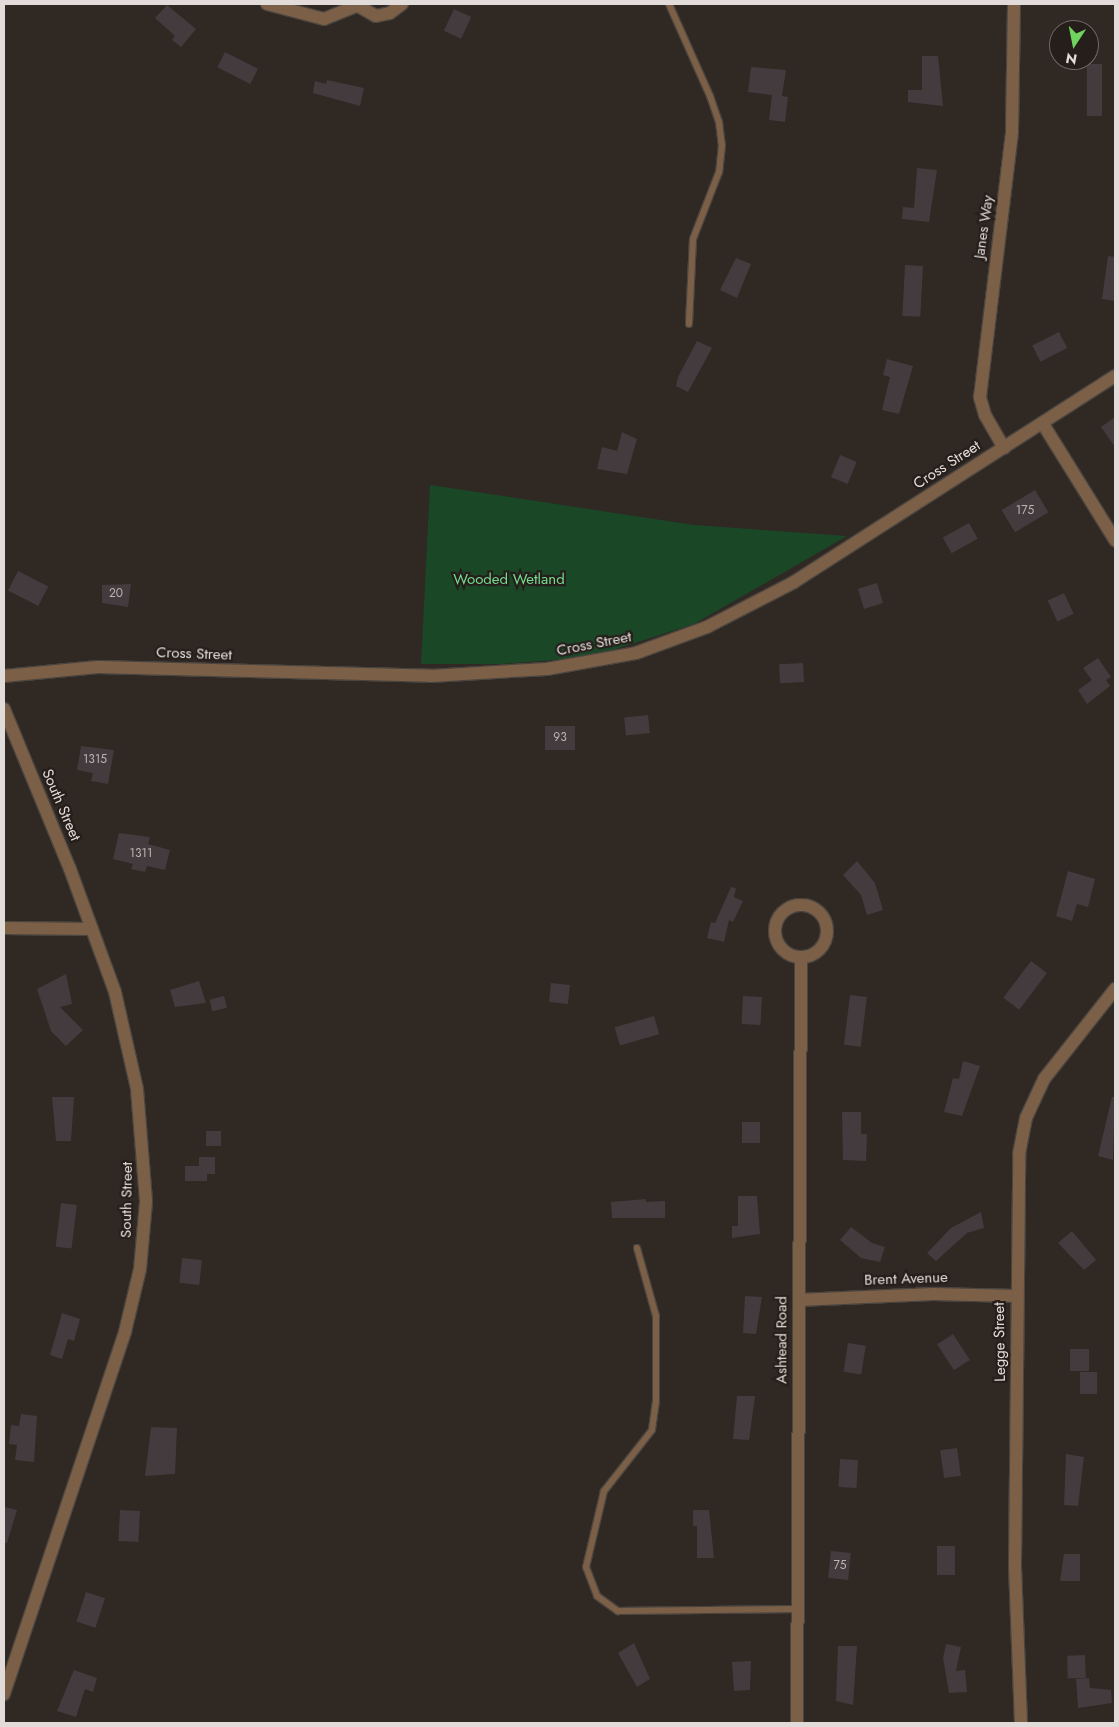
<!DOCTYPE html>
<style>
body{margin:0}
#map{position:relative;width:1119px;height:1727px;overflow:hidden;background:#2f2823;font-family:Jost,sans-serif}
div>[style]{position:absolute}
[style*='--x']{left:calc(var(--x)*1px);top:calc(var(--y)*1px);width:calc(var(--w)*1px);rotate:calc(var(--a)*1deg)}
.green>*{inset:0;background:#1a4827}
.building>*{inset:0;background:#443b3e;transform-origin:0 0}
.roads{filter:drop-shadow(1px 0 #4b4540) drop-shadow(-1px 0 #4b4540) drop-shadow(0 1px #4b4540) drop-shadow(0 -1px #4b4540)}
.service>*{height:6px;margin:-3px;padding:0 3px;transform-origin:3px;border-radius:3px;background:#7c5f47}
.minor>*{height:12px;margin:-6px;padding:0 6px;transform-origin:6px;border-radius:6px;background:#7c5f47}
.minor>.ring{margin:-6px;padding:0;box-sizing:content-box;background:none;border:12px solid #7c5f47;border-radius:50%}
.tertiary>*{height:12px;margin:-6px;padding:0 6px;transform-origin:6px;border-radius:6px;background:#7c5f47}
span{translate:-50% -50%;white-space:nowrap;text-align:center;line-height:1.15;-webkit-text-stroke:4.5px #251e1a;paint-order:stroke}
.number-label{font-size:12px;color:#bab4b2}
.number-label span{-webkit-text-stroke-width:0}
.street-label{font-size:15px;color:#e1dcd9}
.park-label{font-size:15px;color:#75dd90}
.frame{position:absolute;inset:0;border:5px solid #e1dcd9;pointer-events:none}
.north{position:absolute;left:1049px;top:20px;width:50px;height:50px;box-sizing:border-box;background:#251e1a;border:1px solid #706a66;border-radius:50%;rotate:191deg;font-size:14px;font-weight:700;line-height:20px;text-align:center;color:#e1dcd9}
.north::after{content:'';display:block;margin:auto;width:18px;height:22px;background:#70d35f;clip-path:polygon(50% 0,100% 100%,50% 72%,0 100%)}
</style>
<div id="map">
<div class="green">
<i style="clip-path:polygon(430px 485px,694px 525px,847px 536px,694px 624px,591px 657px,502px 664px,421px 664px)"></i>
</div>
<div class="building">
<i style="clip-path:polygon(167px 5px,196px 29px,181px 47px,172px 40px,175px 36px,155px 18px)"></i>
<i style="left:454px;top:9px;width:19px;height:24px;rotate:25deg"></i>
<i style="left:225px;top:52px;width:37px;height:17px;rotate:27deg"></i>
<i style="clip-path:polygon(922px 56px,938px 56px,943px 106px,908px 102px,908px 90px,922px 90px)"></i>
<i style="left:1087px;top:64px;width:15px;height:52px"></i>
<i style="clip-path:polygon(751px 67px,786px 70px,782px 96px,788px 97px,785px 122px,769px 120px,772px 95px,748px 92px)"></i>
<i style="clip-path:polygon(327px 80px,364px 88px,360px 106px,313px 93px,315px 81px,326px 84px)"></i>
<i style="clip-path:polygon(917px 168px,937px 170px,929px 222px,902px 219px,903px 207px,914px 208px)"></i>
<i style="clip-path:polygon(1108px 256px,1115px 257px,1115px 301px,1102px 299px)"></i>
<i style="clip-path:polygon(736px 258px,751px 264px,737px 298px,720px 290px)"></i>
<i style="left:905px;top:265px;width:18px;height:51px;rotate:3deg"></i>
<i style="left:1059px;top:332px;width:18px;height:30px;rotate:63deg"></i>
<i style="clip-path:polygon(697px 341px,712px 348px,688px 392px,676px 386px,678px 377px)"></i>
<i style="clip-path:polygon(887px 359px,913px 366px,899px 414px,882px 410px,890px 377px,883px 375px)"></i>
<i style="clip-path:polygon(1115px 417px,1115px 447px,1101px 427px)"></i>
<i style="clip-path:polygon(622px 432px,637px 439px,627px 474px,597px 469px,602px 447px,617px 451px)"></i>
<i style="left:840px;top:455px;width:18px;height:24px;rotate:22deg"></i>
<i style="left:1035px;top:490px;width:26px;height:39px;rotate:59deg"></i>
<i style="left:969px;top:523px;width:18px;height:30px;rotate:61deg"></i>
<i style="left:18px;top:571px;width:34px;height:22px;rotate:27deg"></i>
<i style="left:877px;top:583px;width:21px;height:20px;rotate:73deg"></i>
<i style="clip-path:polygon(131px 584px,128px 607px,102px 603px,102px 585px)"></i>
<i style="left:1064px;top:593px;width:23px;height:18px;rotate:65deg"></i>
<i style="clip-path:polygon(1098px 658px,1111px 677px,1106px 680px,1110px 686px,1087px 704px,1078px 690px,1092px 680px,1083px 668px)"></i>
<i style="left:803px;top:663px;width:19px;height:24px;rotate:87deg"></i>
<i style="left:648px;top:715px;width:18px;height:24px;rotate:84deg"></i>
<i style="left:545px;top:726px;width:30px;height:24px"></i>
<i style="clip-path:polygon(81px 746px,114px 750px,108px 784px,91px 781px,93px 773px,77px 770px)"></i>
<i style="clip-path:polygon(119px 833px,150px 837px,148px 844px,170px 850px,165px 870px,147px 866px,145px 872px,131px 869px,133px 864px,113px 859px)"></i>
<i style="clip-path:polygon(857px 861px,875px 883px,883px 910px,867px 915px,861px 895px,843px 875px)"></i>
<i style="clip-path:polygon(1068px 871px,1095px 879px,1088px 907px,1077px 904px,1072px 921px,1056px 916px)"></i>
<i style="clip-path:polygon(731px 887px,736px 888px,734px 897px,743px 901px,733px 922px,729px 920px,724px 942px,707px 938px,711px 922px,715px 923px)"></i>
<i style="left:1031px;top:961px;width:20px;height:46px;rotate:37deg"></i>
<i style="clip-path:polygon(66px 974px,72px 1004px,60px 1007px,83px 1030px,66px 1046px,51px 1031px,37px 989px)"></i>
<i style="clip-path:polygon(199px 981px,206px 1003px,175px 1007px,170px 990px)"></i>
<i style="left:551px;top:983px;width:19px;height:19px;rotate:6deg"></i>
<i style="left:850px;top:995px;width:17px;height:50px;rotate:7deg"></i>
<i style="left:224px;top:996px;width:12px;height:15px;rotate:76deg"></i>
<i style="left:743px;top:996px;width:19px;height:28px;rotate:3deg"></i>
<i style="left:654px;top:1016px;width:19px;height:41px;rotate:74deg"></i>
<i style="clip-path:polygon(963px 1061px,980px 1066px,962px 1116px,944px 1112px,953px 1078px,959px 1079px)"></i>
<i style="clip-path:polygon(52px 1097px,74px 1097px,71px 1141px,56px 1141px)"></i>
<i style="clip-path:polygon(1112px 1097px,1115px 1097px,1113px 1160px,1098px 1156px)"></i>
<i style="clip-path:polygon(842px 1112px,861px 1112px,861px 1134px,867px 1134px,866px 1161px,843px 1160px)"></i>
<i style="left:742px;top:1122px;width:18px;height:21px"></i>
<i style="left:206px;top:1131px;width:15px;height:15px"></i>
<i style="clip-path:polygon(199px 1157px,215px 1157px,215px 1174px,207px 1174px,207px 1181px,185px 1181px,185px 1166px,199px 1166px)"></i>
<i style="clip-path:polygon(738px 1196px,757px 1196px,760px 1234px,732px 1238px,732px 1226px,738px 1226px)"></i>
<i style="clip-path:polygon(646px 1199px,646px 1202px,665px 1201px,665px 1218px,612px 1218px,611px 1202px)"></i>
<i style="left:61px;top:1203px;width:16px;height:44px;rotate:7deg"></i>
<i style="clip-path:polygon(981px 1212px,984px 1228px,967px 1233px,936px 1261px,927px 1253px,951px 1228px)"></i>
<i style="clip-path:polygon(851px 1227px,872px 1243px,885px 1247px,880px 1262px,861px 1258px,840px 1240px)"></i>
<i style="clip-path:polygon(1072px 1231px,1096px 1260px,1084px 1270px,1058px 1243px)"></i>
<i style="left:182px;top:1258px;width:20px;height:25px;rotate:6deg"></i>
<i style="clip-path:polygon(745px 1296px,762px 1297px,756px 1334px,743px 1333px)"></i>
<i style="clip-path:polygon(62px 1313px,80px 1319px,74px 1341px,68px 1339px,62px 1359px,50px 1355px)"></i>
<i style="left:953px;top:1334px;width:31px;height:19px;rotate:57deg"></i>
<i style="left:848px;top:1343px;width:18px;height:29px;rotate:9deg"></i>
<i style="left:1070px;top:1349px;width:19px;height:22px"></i>
<i style="left:1080px;top:1372px;width:17px;height:22px"></i>
<i style="clip-path:polygon(737px 1396px,755px 1396px,749px 1440px,733px 1439px)"></i>
<i style="clip-path:polygon(21px 1414px,37px 1416px,34px 1462px,15px 1460px,17px 1445px,9px 1444px,11px 1425px,19px 1426px)"></i>
<i style="clip-path:polygon(151px 1427px,177px 1428px,175px 1474px,145px 1476px)"></i>
<i style="left:957px;top:1448px;width:28px;height:17px;rotate:82deg"></i>
<i style="clip-path:polygon(1066px 1454px,1084px 1457px,1078px 1506px,1064px 1505px)"></i>
<i style="left:840px;top:1459px;width:18px;height:28px;rotate:3deg"></i>
<i style="clip-path:polygon(4px 1507px,17px 1510px,7px 1543px,4px 1543px)"></i>
<i style="left:120px;top:1510px;width:20px;height:31px;rotate:3deg"></i>
<i style="clip-path:polygon(693px 1510px,709px 1510px,714px 1558px,697px 1558px,697px 1526px,693px 1526px)"></i>
<i style="left:937px;top:1546px;width:18px;height:29px"></i>
<i style="left:831px;top:1551px;width:20px;height:27px;rotate:6deg"></i>
<i style="clip-path:polygon(1064px 1554px,1080px 1554px,1080px 1581px,1060px 1581px)"></i>
<i style="left:86px;top:1592px;width:20px;height:31px;rotate:18deg"></i>
<i style="clip-path:polygon(634px 1643px,650px 1679px,637px 1687px,618px 1653px)"></i>
<i style="clip-path:polygon(946px 1644px,961px 1647px,956px 1671px,965px 1670px,967px 1692px,949px 1693px,943px 1658px)"></i>
<i style="clip-path:polygon(838px 1646px,857px 1646px,853px 1705px,836px 1701px)"></i>
<i style="left:1085px;top:1655px;width:23px;height:18px;rotate:88deg"></i>
<i style="clip-path:polygon(751px 1661px,750px 1690px,734px 1691px,732px 1662px)"></i>
<i style="clip-path:polygon(74px 1670px,97px 1678px,93px 1692px,85px 1689px,76px 1717px,57px 1711px)"></i>
<i style="clip-path:polygon(1089px 1678px,1090px 1688px,1111px 1690px,1112px 1703px,1078px 1708px,1076px 1679px)"></i>
</div>
<div class="roads">
<div class="service">
<i style="--x:669;--y:4;--w:101;--a:66"></i>
<i style="--x:710;--y:96;--w:28;--a:71"></i>
<i style="--x:719;--y:122;--w:23;--a:83"></i>
<i style="--x:722;--y:145;--w:27;--a:96"></i>
<i style="--x:719;--y:172;--w:72;--a:111.2"></i>
<i style="--x:693;--y:239;--w:85;--a:92.7"></i>
<i style="--x:637;--y:1248;--w:71;--a:74.4"></i>
<i style="--x:656;--y:1316;--w:85;--a:90"></i>
<i style="--x:656;--y:1401;--w:29;--a:98"></i>
<i style="--x:652;--y:1430;--w:78;--a:128.2"></i>
<i style="--x:604;--y:1491;--w:78;--a:103.3"></i>
<i style="--x:586;--y:1567;--w:31;--a:69"></i>
<i style="--x:597;--y:1596;--w:26;--a:36"></i>
<i style="--x:618;--y:1611;--w:177;--a:-0.6"></i>
</div>
<div class="minor">
<i style="--x:267;--y:4;--w:59;--a:14.7"></i>
<i style="--x:324;--y:19;--w:35;--a:-22"></i>
<i style="--x:355;--y:4;--w:24;--a:30"></i>
<i style="--x:376;--y:16;--w:14;--a:-12"></i>
<i style="--x:390;--y:13;--w:15;--a:-37"></i>
<i style="--x:1043;--y:424;--w:137;--a:58.2"></i>
<i style="--x:1004;--y:448;--w:38;--a:-120"></i>
<i style="--x:985;--y:415;--w:19;--a:-106"></i>
<i style="--x:980;--y:397;--w:268;--a:-83.1"></i>
<i style="--x:1012;--y:131;--w:127;--a:-89.1"></i>
<i style="--x:4;--y:676;--w:94;--a:-5.5"></i>
<i style="--x:98;--y:667;--w:333;--a:1.5"></i>
<i style="--x:431;--y:676;--w:116;--a:-3.5"></i>
<i style="--x:547;--y:669;--w:90;--a:-10.2"></i>
<i style="--x:636;--y:653;--w:76;--a:-20.1"></i>
<i style="--x:707;--y:627;--w:98;--a:-27.3"></i>
<i style="--x:794;--y:582;--w:381;--a:-32.7"></i>
<i class="ring" style="left:775px;top:905px;width:40px;height:40px"></i>
<i style="--x:4;--y:928;--w:88;--a:0.7"></i>
<i style="--x:799;--y:1300;--w:134;--a:-2.6"></i>
<i style="--x:933;--y:1294;--w:83;--a:1.4"></i>
<i style="--x:797;--y:1723;--w:766;--a:-89.7"></i>
<i style="--x:1021;--y:1723;--w:158;--a:-92.2"></i>
<i style="--x:1015;--y:1565;--w:411;--a:-89.4"></i>
<i style="--x:1019;--y:1154;--w:37;--a:-79"></i>
<i style="--x:1026;--y:1118;--w:43;--a:-65.2"></i>
<i style="--x:1044;--y:1079;--w:115;--a:-51.7"></i>
</div>
<div class="tertiary">
<i style="--x:4;--y:709;--w:173;--a:67.6"></i>
<i style="--x:70;--y:869;--w:131;--a:69.9"></i>
<i style="--x:115;--y:992;--w:99;--a:77.2"></i>
<i style="--x:137;--y:1089;--w:113;--a:85.4"></i>
<i style="--x:146;--y:1202;--w:67;--a:95.1"></i>
<i style="--x:140;--y:1269;--w:65;--a:103.4"></i>
<i style="--x:125;--y:1332;--w:382;--a:108.5"></i>
</div>
</div>
<div class="number-label">
<span style="left:1025px;top:511px">175</span>
<span style="left:116px;top:594px">20</span>
<span style="left:560px;top:738px">93</span>
<span style="left:95px;top:760px">1315</span>
<span style="left:141px;top:854px">1311</span>
<span style="left:840px;top:1566px">75</span>
</div>
<div class="street-label">
<span style="left:984px;top:227px;rotate:-82deg">Janes Way</span>
<span style="left:947px;top:465px;rotate:-33deg">Cross Street</span>
<span style="left:594px;top:644px;rotate:-11deg">Cross Street</span>
<span style="left:194px;top:654px;rotate:2deg">Cross Street</span>
<span style="left:61px;top:805px;rotate:67deg">South Street</span>
<span style="left:127px;top:1200px;rotate:-89deg">South Street</span>
<span style="left:906px;top:1279px;rotate:-2deg">Brent Avenue</span>
<span style="left:782px;top:1340px;rotate:-90deg">Ashtead Road</span>
<span style="left:1000px;top:1342px;rotate:-91deg">Legge Street</span>
</div>
<div class="park-label">
<span style="left:509px;top:580px">Wooded Wetland</span>
</div>
<div class="frame"></div>
<div class="north">N</div>
</div>
